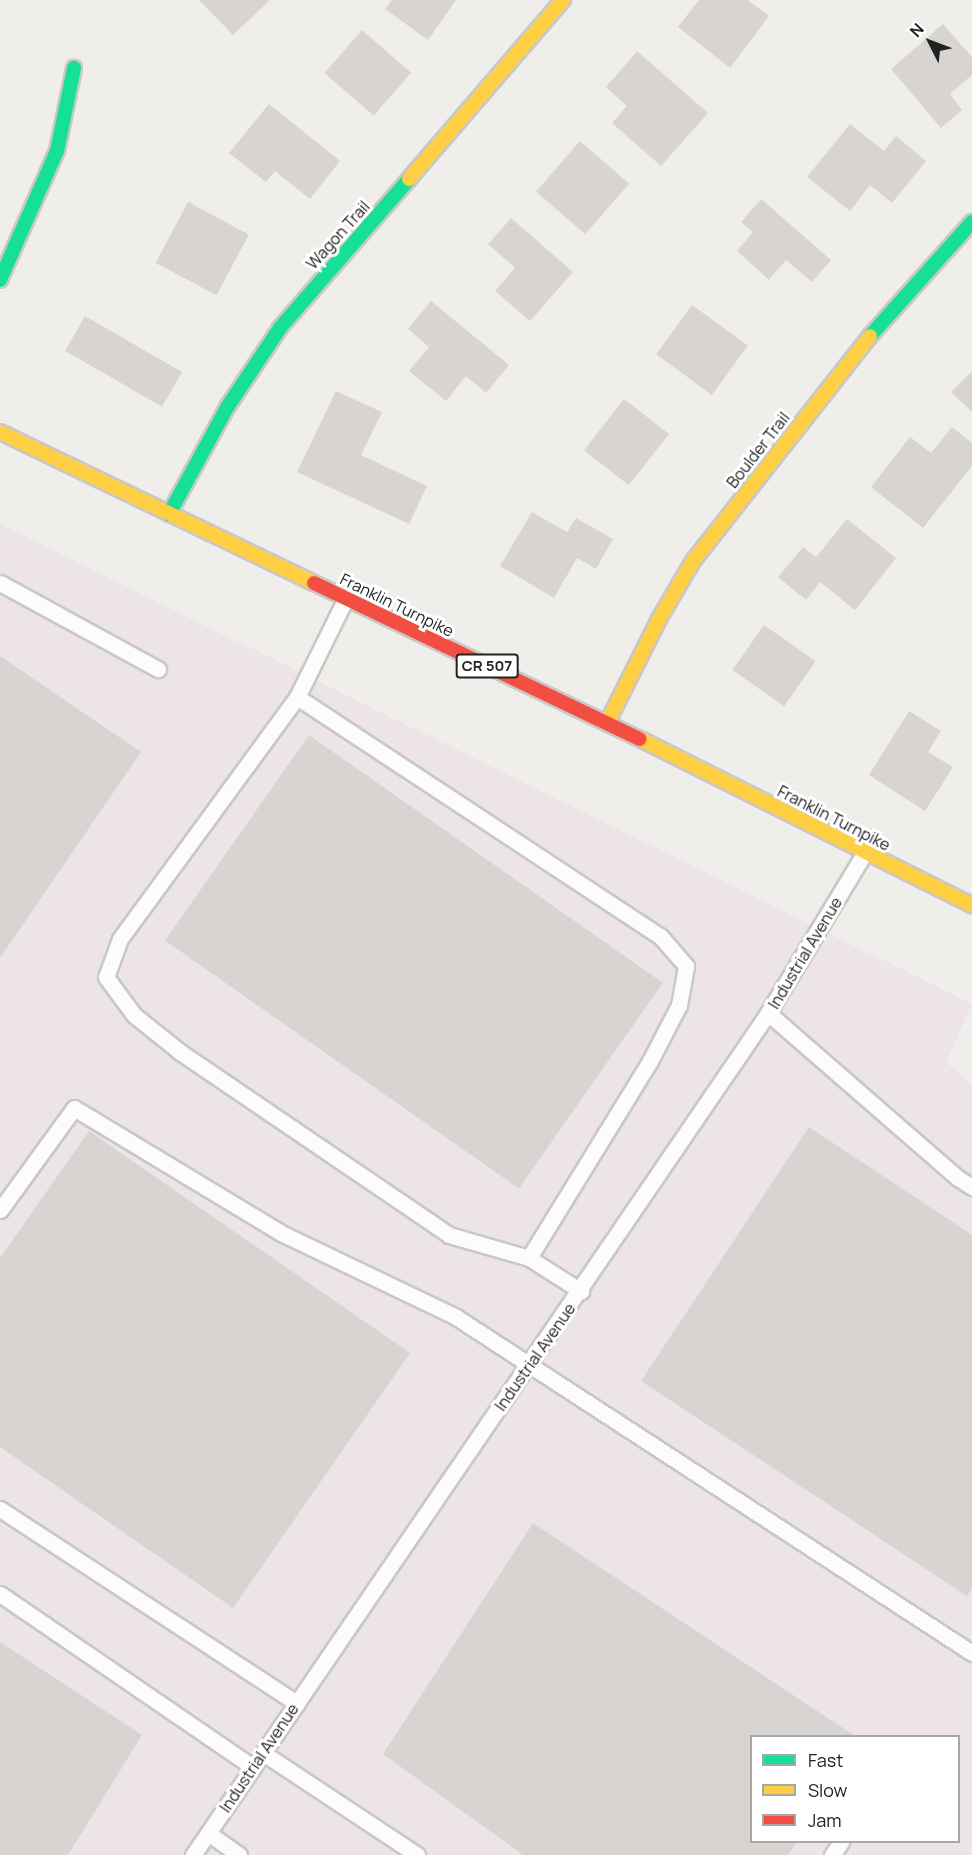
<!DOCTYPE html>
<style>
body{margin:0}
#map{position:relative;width:972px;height:1855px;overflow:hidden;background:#f0eeeb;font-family:Manrope,sans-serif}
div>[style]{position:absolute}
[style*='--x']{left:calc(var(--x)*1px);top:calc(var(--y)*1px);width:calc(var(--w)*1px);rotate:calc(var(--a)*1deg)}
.industrial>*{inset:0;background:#ede4e9}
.building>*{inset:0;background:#d7d4d2;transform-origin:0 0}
.roads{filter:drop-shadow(2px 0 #c9c8c7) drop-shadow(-2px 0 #c9c8c7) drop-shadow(0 2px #c9c8c7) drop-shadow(0 -2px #c9c8c7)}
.lane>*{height:15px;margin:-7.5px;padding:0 7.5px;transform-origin:7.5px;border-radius:7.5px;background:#fdfcfc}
.fast>*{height:14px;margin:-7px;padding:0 7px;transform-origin:7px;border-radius:7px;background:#16e098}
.slow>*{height:14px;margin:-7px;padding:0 7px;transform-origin:7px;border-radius:7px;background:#ffcf43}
.jam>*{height:14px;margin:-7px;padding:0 7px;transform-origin:7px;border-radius:7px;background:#f24e42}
span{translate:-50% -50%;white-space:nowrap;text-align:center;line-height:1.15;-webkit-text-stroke:6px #fff;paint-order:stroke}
.shield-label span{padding:2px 4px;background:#fff;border:2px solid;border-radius:4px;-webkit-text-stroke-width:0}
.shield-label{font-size:15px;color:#222;font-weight:700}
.street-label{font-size:16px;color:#222}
.legend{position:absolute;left:750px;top:1735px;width:210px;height:108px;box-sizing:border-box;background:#fff;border:2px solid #a7a7a7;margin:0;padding:8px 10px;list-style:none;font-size:18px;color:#222}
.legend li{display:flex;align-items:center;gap:12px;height:30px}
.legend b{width:30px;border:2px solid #a7a7a7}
.north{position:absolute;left:900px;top:12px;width:60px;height:60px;-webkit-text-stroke:4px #fff;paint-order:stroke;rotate:312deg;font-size:16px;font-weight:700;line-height:24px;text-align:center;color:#222}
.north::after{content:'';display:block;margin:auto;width:21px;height:27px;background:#222;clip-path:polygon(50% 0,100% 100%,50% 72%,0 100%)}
</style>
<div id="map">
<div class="industrial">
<i style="clip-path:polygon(evenodd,0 524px,972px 1004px,946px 1062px,972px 1085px,972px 1855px,0 1855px,0 524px,752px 1736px,958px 1736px,958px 1842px,752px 1842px,752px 1736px)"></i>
</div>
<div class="building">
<i style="clip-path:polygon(199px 0,270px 0,233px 35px)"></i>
<i style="clip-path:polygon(392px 0,456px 0,428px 40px,385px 9px)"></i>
<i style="clip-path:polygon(699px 0,748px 0,769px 16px,730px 68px,678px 27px)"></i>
<i style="clip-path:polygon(943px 24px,972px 57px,972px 75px,950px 94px,962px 110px,941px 128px,891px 69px)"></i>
<i style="left:362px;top:30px;width:65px;height:57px;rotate:41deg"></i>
<i style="clip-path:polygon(637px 51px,708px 113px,661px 166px,612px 123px,627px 106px,606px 87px)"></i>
<i style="clip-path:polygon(269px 104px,340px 161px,310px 199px,275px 171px,266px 182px,229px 153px)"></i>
<i style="clip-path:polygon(850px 124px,884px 151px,896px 136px,926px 161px,892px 203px,870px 185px,850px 211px,807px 177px)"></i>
<i style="left:580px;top:141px;width:65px;height:67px;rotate:41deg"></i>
<i style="clip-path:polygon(761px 199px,831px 260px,812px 282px,786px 260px,769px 280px,737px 251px,753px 232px,741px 222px)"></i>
<i style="left:188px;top:202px;width:69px;height:69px;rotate:28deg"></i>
<i style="clip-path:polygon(511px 218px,573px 272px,530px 321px,495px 291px,515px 268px,488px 244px)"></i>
<i style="clip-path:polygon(431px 301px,509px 365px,486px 393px,466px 376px,446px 401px,409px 371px,429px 347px,408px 329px)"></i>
<i style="left:692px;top:305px;width:69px;height:61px;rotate:36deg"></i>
<i style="left:85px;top:316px;width:112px;height:40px;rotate:30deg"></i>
<i style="clip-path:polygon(972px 371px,972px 412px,951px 392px)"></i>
<i style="clip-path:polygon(336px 391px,382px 412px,361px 455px,427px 486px,409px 524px,297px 472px)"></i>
<i style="left:624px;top:399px;width:57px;height:65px;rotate:38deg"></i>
<i style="clip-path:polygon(952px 427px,972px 443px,972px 466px,923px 528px,871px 487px,910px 437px,931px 453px)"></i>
<i style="clip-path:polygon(532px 512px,567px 532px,576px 518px,613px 539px,596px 569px,577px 558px,554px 598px,500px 566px)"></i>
<i style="clip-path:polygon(847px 519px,896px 558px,855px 610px,820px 582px,806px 600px,778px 577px,803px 547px,816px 557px)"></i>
<i style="left:764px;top:625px;width:63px;height:55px;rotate:35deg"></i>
<i style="clip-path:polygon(0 656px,141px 752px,0 958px)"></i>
<i style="clip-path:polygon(909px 711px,941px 731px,928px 752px,953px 767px,925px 811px,869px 775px)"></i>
<i style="left:309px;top:735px;width:432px;height:251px;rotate:35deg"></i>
<i style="clip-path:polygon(809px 1127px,972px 1235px,972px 1589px,967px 1596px,641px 1381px)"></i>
<i style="clip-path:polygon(89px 1131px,410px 1353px,233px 1608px,0 1447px,0 1258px)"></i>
<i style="clip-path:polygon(533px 1523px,855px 1736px,752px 1736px,752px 1842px,797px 1842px,788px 1855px,523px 1855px,383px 1754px)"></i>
<i style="clip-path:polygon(0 1642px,142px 1735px,68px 1855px,0 1855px)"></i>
</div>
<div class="roads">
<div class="lane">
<i style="--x:0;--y:583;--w:180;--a:28.6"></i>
<i style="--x:346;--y:598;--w:110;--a:116.3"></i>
<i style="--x:297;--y:697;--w:300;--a:126.2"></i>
<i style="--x:120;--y:939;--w:40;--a:110.2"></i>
<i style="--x:106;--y:977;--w:47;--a:53.6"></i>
<i style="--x:134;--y:1015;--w:59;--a:38.8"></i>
<i style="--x:180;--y:1052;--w:325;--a:34.2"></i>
<i style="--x:449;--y:1235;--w:83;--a:16"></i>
<i style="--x:529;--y:1258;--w:62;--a:32.4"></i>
<i style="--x:297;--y:697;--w:435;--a:33.4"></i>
<i style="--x:660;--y:936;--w:40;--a:49"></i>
<i style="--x:686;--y:966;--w:40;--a:100"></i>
<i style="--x:679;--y:1005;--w:63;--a:117.4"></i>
<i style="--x:650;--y:1061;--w:231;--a:121.6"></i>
<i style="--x:768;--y:1013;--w:252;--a:41"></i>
<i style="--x:958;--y:1178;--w:17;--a:33"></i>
<i style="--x:0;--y:1210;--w:126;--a:-54"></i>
<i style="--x:74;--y:1108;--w:242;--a:31.1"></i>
<i style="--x:281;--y:1233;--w:194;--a:25.6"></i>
<i style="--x:456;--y:1317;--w:616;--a:33.07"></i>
<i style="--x:0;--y:1509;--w:355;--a:33.2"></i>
<i style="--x:0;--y:1594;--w:306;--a:34.4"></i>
<i style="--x:263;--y:1753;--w:185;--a:33.5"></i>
<i style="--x:208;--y:1833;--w:38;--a:35"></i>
<i style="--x:193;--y:1855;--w:1020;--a:-55.67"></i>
<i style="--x:768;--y:1013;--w:188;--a:-58.9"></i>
<i style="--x:832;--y:1855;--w:16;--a:-55"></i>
</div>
<div class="fast">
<i style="--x:0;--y:280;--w:141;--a:-66.2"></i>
<i style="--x:57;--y:151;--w:85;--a:-78.4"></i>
<i style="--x:870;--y:336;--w:153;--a:-48.2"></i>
<i style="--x:169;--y:514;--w:123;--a:-61.4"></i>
<i style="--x:228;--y:406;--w:94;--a:-56.3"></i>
<i style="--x:280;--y:328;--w:197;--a:-49.1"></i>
</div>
<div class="slow">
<i style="--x:409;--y:179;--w:236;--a:-49.3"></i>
<i style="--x:0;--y:432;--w:348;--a:25.7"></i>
<i style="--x:607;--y:723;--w:116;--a:-63.4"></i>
<i style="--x:659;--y:619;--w:67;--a:-59.6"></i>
<i style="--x:693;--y:561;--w:286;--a:-51.8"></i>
<i style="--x:640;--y:739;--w:371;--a:26.6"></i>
</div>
<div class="jam">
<i style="--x:314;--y:583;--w:361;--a:25.6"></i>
</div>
</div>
<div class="shield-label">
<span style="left:487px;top:666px">CR 507</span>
</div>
<div class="street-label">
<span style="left:338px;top:235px;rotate:-48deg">Wagon Trail</span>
<span style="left:758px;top:450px;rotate:-52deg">Boulder Trail</span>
<span style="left:397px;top:605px;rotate:26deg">Franklin Turnpike</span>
<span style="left:834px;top:818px;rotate:27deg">Franklin Turnpike</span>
<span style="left:805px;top:953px;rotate:-59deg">Industrial Avenue</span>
<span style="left:535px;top:1357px;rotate:-55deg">Industrial Avenue</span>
<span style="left:259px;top:1758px;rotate:-56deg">Industrial Avenue</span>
</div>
<ul class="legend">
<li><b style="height:8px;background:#16e098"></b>Fast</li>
<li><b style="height:8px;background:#ffcf43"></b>Slow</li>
<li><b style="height:8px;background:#f24e42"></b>Jam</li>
</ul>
<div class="north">N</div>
</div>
